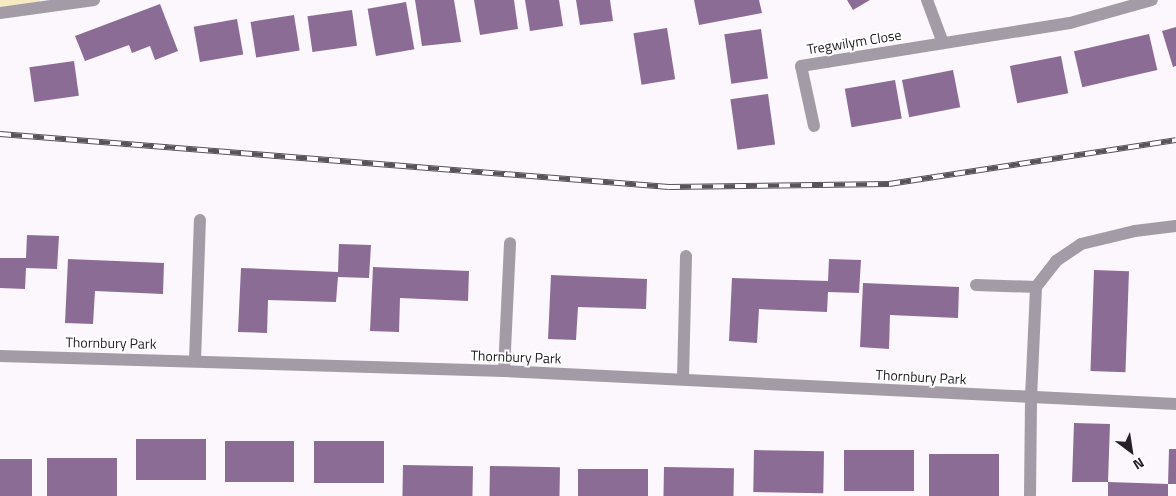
<!DOCTYPE html>
<style>
body{margin:0}
#map{position:relative;width:1176px;height:496px;overflow:hidden;background:#fbf7fc;font-family:"Titillium Web",sans-serif}
div>[style]{position:absolute}
[style*='--x']{left:calc(var(--x)*1px);top:calc(var(--y)*1px);width:calc(var(--w)*1px);rotate:calc(var(--a)*1deg)}
.green>*{inset:0;background:#f5eac2}
.building>*{inset:0;background:#8b6c95;transform-origin:0 0}
.minor>*{height:12px;margin:-6px;padding:0 6px;transform-origin:6px;border-radius:6px;background:#a39ba6}
.rail>*{height:5.5px;margin-top:-2.75px;transform-origin:0;background:repeating-linear-gradient(90deg,#fff 0 11px,#59525a 0 22px);box-sizing:border-box;border-block:1px solid #59525a}
span{translate:-50% -50%;white-space:nowrap;text-align:center;line-height:1.15;-webkit-text-stroke:4px #fff;paint-order:stroke}
.street-label{font-size:14px;color:#272029}
.north{position:absolute;left:1106px;top:426px;width:50px;height:50px;-webkit-text-stroke:4px #fff;paint-order:stroke;rotate:149deg;font-size:14px;font-weight:700;line-height:20px;text-align:center;color:#272029}
.north::after{content:'';display:block;margin:auto;width:18px;height:22px;background:#272029;clip-path:polygon(50% 0,100% 100%,50% 72%,0 100%)}
</style>
<div id="map">
<div class="green">
<i style="clip-path:polygon(0 0,40px 0,39px 8px,0 13px)"></i>
</div>
<div class="building">
<i style="clip-path:polygon(415px 0,454px 0,461px 42px,422px 46px)"></i>
<i style="clip-path:polygon(474px 0,514px 0,518px 29px,480px 35px)"></i>
<i style="clip-path:polygon(525px 0,559px 0,563px 26px,530px 31px)"></i>
<i style="clip-path:polygon(576px 0,610px 0,613px 21px,580px 25px)"></i>
<i style="clip-path:polygon(694px 0,759px 0,762px 13px,699px 25px)"></i>
<i style="clip-path:polygon(847px 0,870px 0,853px 10px)"></i>
<i style="left:406px;top:2px;width:48px;height:39px;rotate:80deg"></i>
<i style="clip-path:polygon(160px 4px,178px 51px,155px 60px,150px 46px,132px 53px,129px 45px,85px 61px,75px 36px)"></i>
<i style="left:352px;top:10px;width:36px;height:45px;rotate:82deg"></i>
<i style="left:294px;top:15px;width:36px;height:44px;rotate:81deg"></i>
<i style="left:237px;top:19px;width:36px;height:44px;rotate:80deg"></i>
<i style="clip-path:polygon(1176px 27px,1176px 66px,1173px 67px,1162px 31px)"></i>
<i style="left:667px;top:28px;width:52px;height:34px;rotate:81deg"></i>
<i style="left:761px;top:29px;width:50px;height:37px;rotate:82deg"></i>
<i style="left:1149px;top:34px;width:37px;height:77px;rotate:77deg"></i>
<i style="left:1061px;top:56px;width:38px;height:52px;rotate:79deg"></i>
<i style="left:74px;top:61px;width:35px;height:45px;rotate:82deg"></i>
<i style="left:953px;top:70px;width:38px;height:52px;rotate:79deg"></i>
<i style="left:895px;top:80px;width:39px;height:51px;rotate:80deg"></i>
<i style="left:768px;top:94px;width:51px;height:38px;rotate:82deg"></i>
<i style="clip-path:polygon(27px 235px,59px 236px,57px 269px,26px 268px,25px 289px,0 288px,0 258px,26px 258px)"></i>
<i style="clip-path:polygon(339px 244px,371px 245px,369px 278px,338px 277px,336px 302px,268px 300px,267px 333px,238px 332px,241px 268px,338px 272px)"></i>
<i style="clip-path:polygon(68px 259px,164px 263px,163px 294px,95px 291px,93px 324px,65px 323px)"></i>
<i style="clip-path:polygon(829px 259px,861px 260px,859px 293px,828px 292px,827px 312px,759px 309px,757px 343px,729px 341px,732px 278px,828px 281px)"></i>
<i style="clip-path:polygon(373px 267px,469px 271px,468px 301px,400px 298px,399px 332px,370px 331px)"></i>
<i style="left:1094px;top:270px;width:35px;height:101px;rotate:2deg"></i>
<i style="clip-path:polygon(551px 275px,647px 279px,646px 309px,578px 307px,576px 340px,548px 339px)"></i>
<i style="clip-path:polygon(863px 283px,959px 287px,958px 318px,890px 315px,889px 349px,860px 347px)"></i>
<i style="clip-path:polygon(1074px 423px,1110px 424px,1108px 482px,1168px 484px,1169px 449px,1176px 449px,1176px 484px,1168px 484px,1168px 496px,1108px 496px,1108px 482px,1072px 482px)"></i>
<i style="left:136px;top:439px;width:70px;height:41px"></i>
<i style="left:225px;top:441px;width:69px;height:41px"></i>
<i style="left:314px;top:441px;width:70px;height:42px"></i>
<i style="left:754px;top:450px;width:70px;height:42px;rotate:1deg"></i>
<i style="left:844px;top:450px;width:70px;height:41px"></i>
<i style="left:929px;top:454px;width:70px;height:42px"></i>
<i style="left:47px;top:458px;width:70px;height:38px"></i>
<i style="left:0;top:459px;width:32px;height:37px"></i>
<i style="left:403px;top:465px;width:70px;height:31px;rotate:1deg"></i>
<i style="left:490px;top:466px;width:70px;height:30px;rotate:1deg"></i>
<i style="left:664px;top:467px;width:70px;height:29px;rotate:1deg"></i>
<i style="left:578px;top:469px;width:70px;height:27px"></i>
</div>
<div class="minor">
<i style="--x:927;--y:0;--w:46;--a:69.6"></i>
<i style="--x:0;--y:13;--w:95;--a:-7.9"></i>
<i style="--x:814;--y:126;--w:61;--a:-102.2"></i>
<i style="--x:801;--y:66;--w:272;--a:-9.1"></i>
<i style="--x:1070;--y:23;--w:85;--a:-15.7"></i>
<i style="--x:976;--y:285;--w:60;--a:1.9"></i>
<i style="--x:0;--y:356;--w:504;--a:1.7"></i>
<i style="--x:504;--y:371;--w:673;--a:2.81"></i>
<i style="--x:195;--y:361;--w:141;--a:-88"></i>
<i style="--x:504;--y:371;--w:128;--a:-87.3"></i>
<i style="--x:683;--y:379;--w:123;--a:-88.6"></i>
<i style="--x:1030;--y:496;--w:98;--a:-89.4"></i>
<i style="--x:1031;--y:398;--w:111;--a:-87.4"></i>
<i style="--x:1036;--y:287;--w:33;--a:-52"></i>
<i style="--x:1056;--y:261;--w:30;--a:-34"></i>
<i style="--x:1081;--y:244;--w:56;--a:-13.5"></i>
<i style="--x:1135;--y:231;--w:41;--a:-7"></i>
</div>
<div class="rail">
<i style="--x:0;--y:134;--w:671;--a:4.53"></i>
<i style="--x:669;--y:187;--w:220;--a:-0.8"></i>
<i style="--x:889;--y:184;--w:290;--a:-8.7"></i>
</div>
<div class="street-label">
<span style="left:854px;top:42px;rotate:-9deg">Tregwilym Close</span>
<span style="left:111px;top:343px;rotate:1deg">Thornbury Park</span>
<span style="left:516px;top:357px;rotate:2deg">Thornbury Park</span>
<span style="left:921px;top:377px;rotate:3deg">Thornbury Park</span>
</div>
<div class="north">N</div>
</div>
